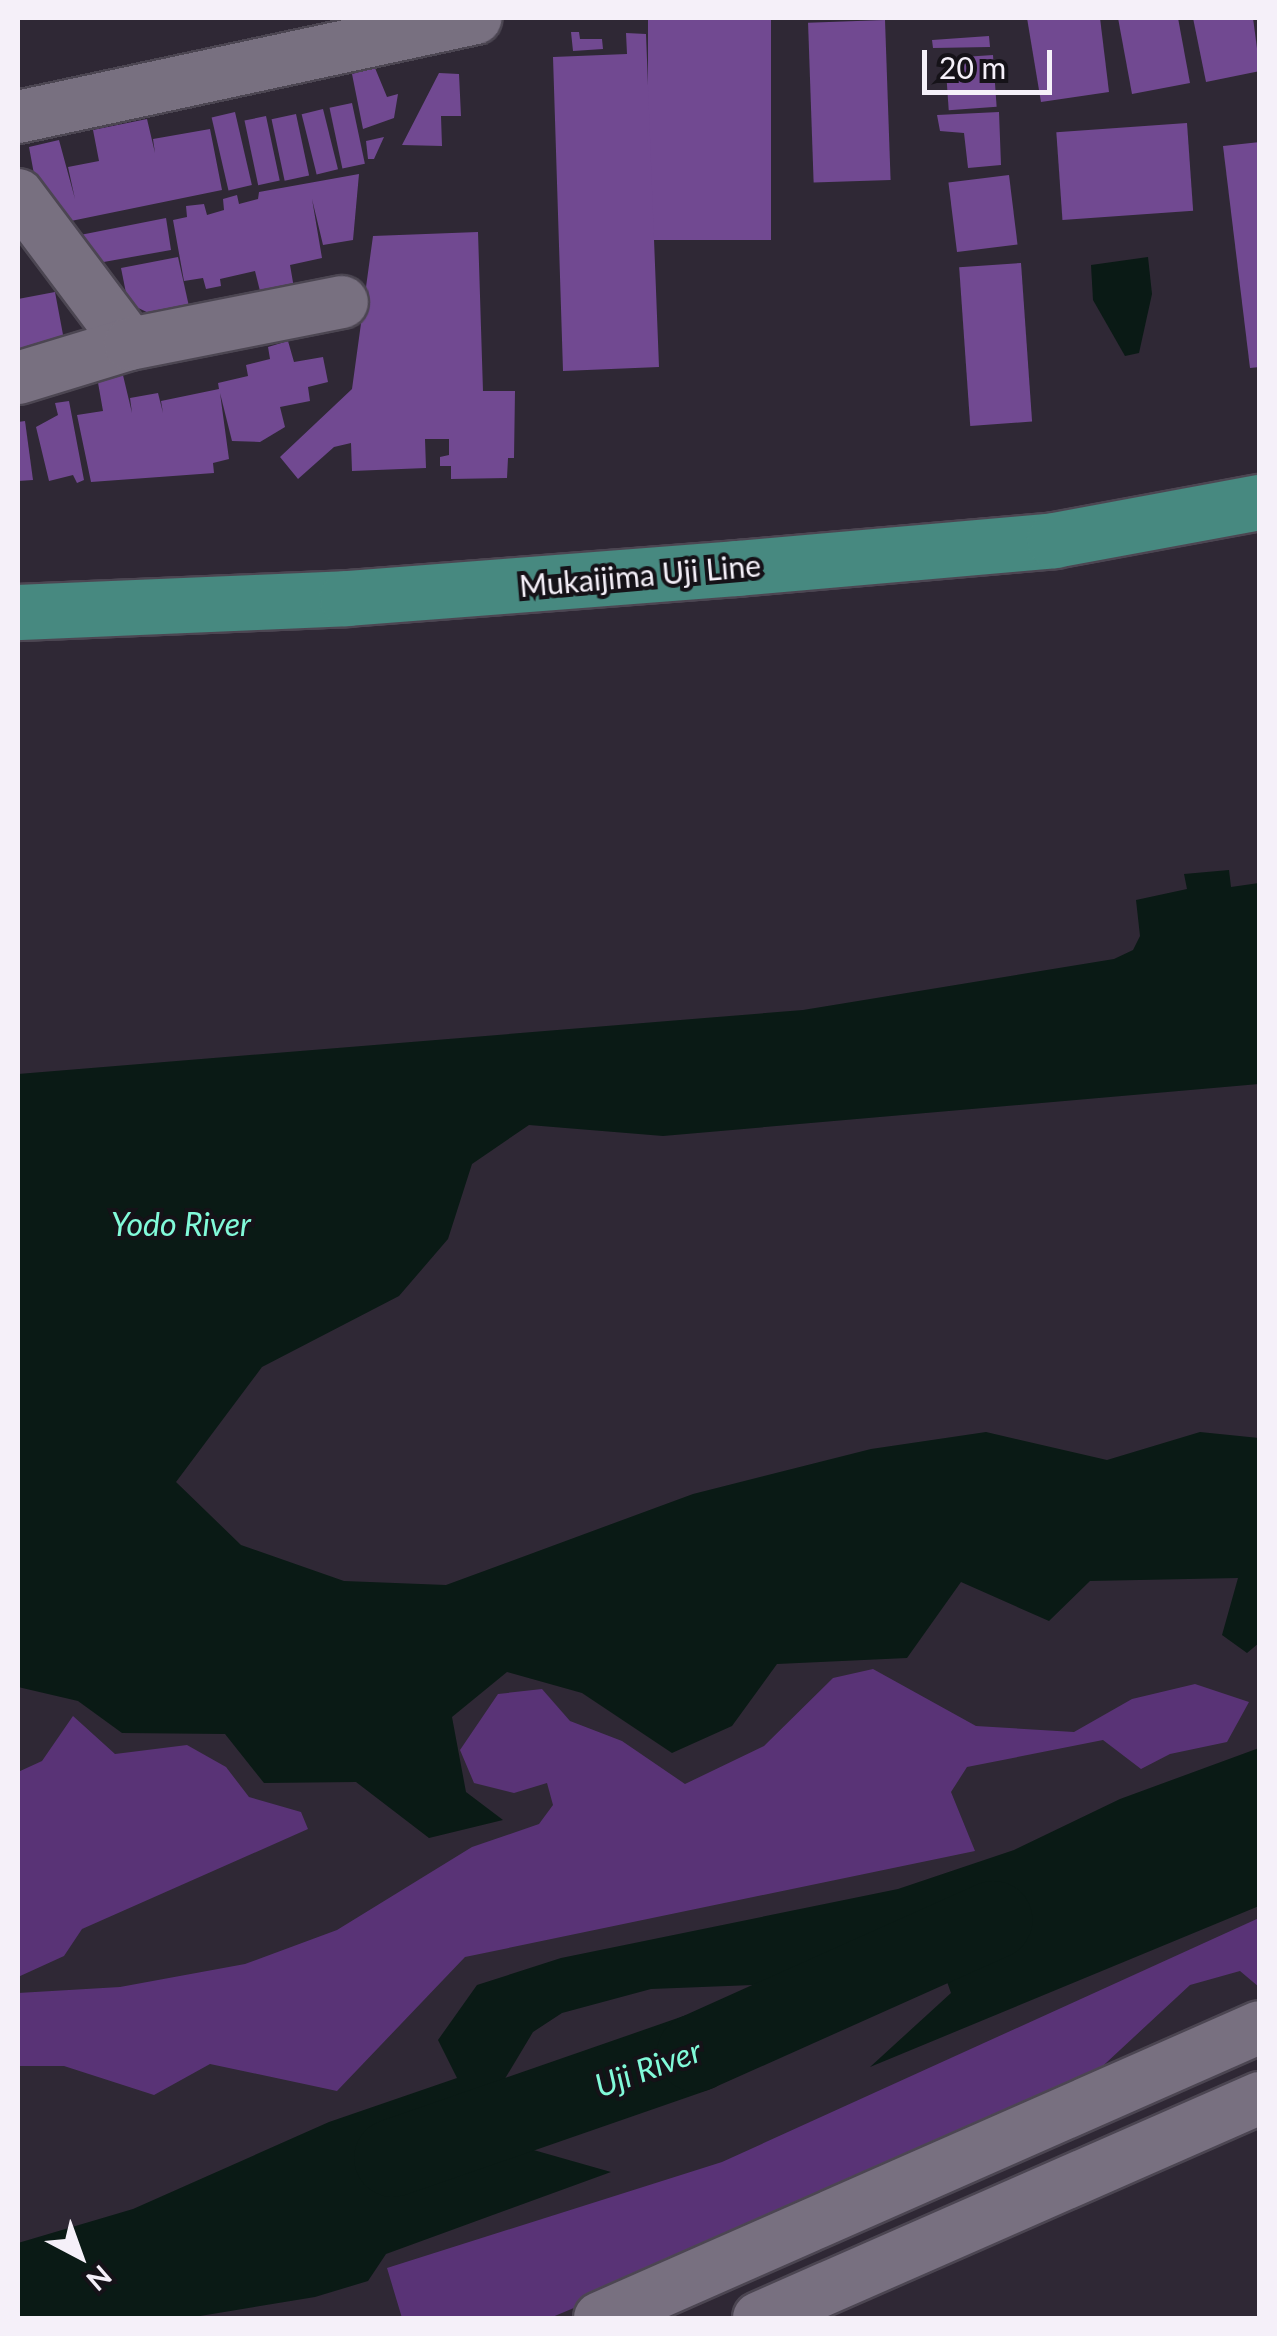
<!DOCTYPE html>
<style>
body{margin:0}
#map{position:relative;width:1277px;height:2336px;overflow:hidden;background:#2f2835;font-family:Lato,sans-serif}
div>[style]{position:absolute}
[style*='--x']{left:calc(var(--x)*1px);top:calc(var(--y)*1px);width:calc(var(--w)*1px);rotate:calc(var(--a)*1deg)}
.green>*{inset:0;background:#593376}
.water>*{inset:0;background:#0a1a15}
.river>*{height:78px;margin:-39px;padding:0 39px;transform-origin:39px;border-radius:39px;background:#0a1a15}
.building>*{inset:0;background:#714991;transform-origin:0 0}
.roads{filter:drop-shadow(2px 0 #4c4652) drop-shadow(-2px 0 #4c4652) drop-shadow(0 2px #4c4652) drop-shadow(0 -2px #4c4652)}
.minor>*{height:52px;margin:-26px;padding:0 26px;transform-origin:26px;border-radius:26px;background:#787080}
.major>*{height:55px;margin:-27.5px;padding:0 27.5px;transform-origin:27.5px;border-radius:27.5px;background:#478980}
span{translate:-50% -50%;white-space:nowrap;text-align:center;line-height:1.15;-webkit-text-stroke:8px #151218;paint-order:stroke}
.street-label{font-size:30px;color:#f5f0f9}
.water-label{font-size:32px;color:#81fad9;font-style:italic}
.frame{position:absolute;inset:0;border:20px solid #f5f0f9;pointer-events:none}
.north{position:absolute;left:30px;top:2206px;width:100px;height:100px;-webkit-text-stroke:8px #151218;paint-order:stroke;rotate:139deg;font-size:28px;font-weight:700;line-height:40px;text-align:center;color:#f5f0f9}
.north::after{content:'';display:block;margin:auto;width:35px;height:45px;background:#f5f0f9;clip-path:polygon(50% 0,100% 100%,50% 72%,0 100%)}
.scale{position:absolute;left:922px;top:50px;width:130px;height:45px;box-sizing:border-box;border:5px solid #f5f0f9;border-top:0;padding-left:12px;font-size:30px;line-height:35px;white-space:nowrap;color:#f5f0f9;-webkit-text-stroke:8px #151218;paint-order:stroke}
</style>
<div id="map">
<div class="green">
<i style="clip-path:polygon(873px 1669px,976px 1726px,1074px 1732px,1132px 1699px,1195px 1684px,1249px 1702px,1227px 1742px,1170px 1754px,1141px 1769px,1103px 1740px,967px 1767px,951px 1792px,975px 1851px,465px 1957px,337px 2091px,210px 2064px,154px 2095px,64px 2066px,18px 2066px,18px 1993px,120px 1987px,245px 1964px,337px 1930px,472px 1847px,539px 1824px,553px 1805px,547px 1783px,514px 1793px,474px 1783px,460px 1750px,498px 1694px,542px 1689px,570px 1721px,622px 1741px,685px 1784px,764px 1746px,833px 1678px)"></i>
<i style="clip-path:polygon(73px 1716px,115px 1754px,187px 1745px,226px 1767px,249px 1797px,301px 1812px,308px 1829px,82px 1929px,64px 1956px,18px 1977px,18px 1772px,42px 1761px)"></i>
<i style="clip-path:polygon(1259px 1918px,1259px 1987px,1240px 1971px,1190px 1985px,1064px 2102px,550px 2318px,402px 2318px,387px 2268px,722px 2162px)"></i>
</div>
<div class="water">
<i style="clip-path:polygon(1148px 257px,1152px 294px,1139px 353px,1125px 356px,1093px 300px,1091px 265px)"></i>
<i style="clip-path:polygon(1229px 870px,1231px 887px,1259px 883px,1259px 1084px,663px 1136px,529px 1125px,472px 1164px,448px 1239px,399px 1296px,262px 1367px,176px 1482px,241px 1545px,344px 1581px,446px 1585px,693px 1494px,871px 1449px,986px 1432px,1107px 1460px,1200px 1432px,1259px 1438px,1259px 1643px,1247px 1653px,1222px 1635px,1238px 1578px,1090px 1581px,1049px 1621px,961px 1582px,907px 1658px,777px 1664px,732px 1726px,672px 1753px,582px 1693px,507px 1672px,452px 1717px,466px 1792px,503px 1820px,429px 1838px,356px 1782px,264px 1783px,225px 1734px,122px 1733px,78px 1701px,18px 1687px,18px 1074px,803px 1010px,1114px 959px,1133px 950px,1140px 936px,1136px 900px,1187px 889px,1184px 874px)"></i>
<i style="clip-path:polygon(1259px 1748px,1259px 1906px,870px 2067px,951px 1993px,946px 1979px,904px 1963px,857px 1958px,796px 1985px,782px 1976px,753px 1985px,651px 1989px,562px 2013px,533px 2032px,500px 2087px,491px 2138px,611px 2172px,386px 2254px,368px 2281px,315px 2297px,188px 2318px,18px 2318px,18px 2243px,133px 2209px,329px 2122px,457px 2078px,438px 2040px,477px 1985px,561px 1958px,898px 1889px,1014px 1850px,1120px 1799px)"></i>
</div>
<div class="river">
<i style="--x:393;--y:2158;--w:321;--a:-19.1"></i>
<i style="--x:696;--y:2053;--w:326;--a:-24.1"></i>
</div>
<div class="building">
<i style="left:648px;top:18px;width:123px;height:222px"></i>
<i style="clip-path:polygon(1027px 18px,1100px 18px,1109px 92px,1041px 102px)"></i>
<i style="clip-path:polygon(1118px 18px,1178px 18px,1190px 83px,1132px 94px)"></i>
<i style="clip-path:polygon(1193px 18px,1253px 18px,1260px 71px,1206px 82px)"></i>
<i style="left:885px;top:20px;width:160px;height:77px;rotate:88deg"></i>
<i style="clip-path:polygon(571px 32px,579px 32px,580px 39px,602px 39px,603px 49px,573px 51px)"></i>
<i style="clip-path:polygon(626px 33px,646px 34px,659px 367px,563px 371px,553px 57px,627px 54px)"></i>
<i style="clip-path:polygon(989px 36px,990px 47px,933px 48px,932px 40px)"></i>
<i style="left:993px;top:55px;width:52px;height:48px;rotate:86deg"></i>
<i style="clip-path:polygon(375px 68px,387px 97px,398px 94px,394px 118px,363px 129px,352px 74px)"></i>
<i style="clip-path:polygon(439px 73px,459px 74px,461px 116px,441px 116px,442px 146px,402px 145px)"></i>
<i style="left:352px;top:103px;width:62px;height:23px;rotate:78deg"></i>
<i style="left:323px;top:109px;width:62px;height:22px;rotate:76deg"></i>
<i style="left:235px;top:112px;width:75px;height:24px;rotate:77deg"></i>
<i style="clip-path:polygon(999px 112px,1001px 165px,968px 168px,964px 133px,940px 131px,937px 115px)"></i>
<i style="left:296px;top:114px;width:63px;height:25px;rotate:78deg"></i>
<i style="left:266px;top:116px;width:66px;height:22px;rotate:78deg"></i>
<i style="clip-path:polygon(147px 119px,155px 153px,153px 139px,210px 129px,222px 190px,66px 222px,36px 185px,29px 147px,59px 140px,75px 199px,68px 167px,99px 161px,93px 130px)"></i>
<i style="left:1187px;top:123px;width:88px;height:131px;rotate:86deg"></i>
<i style="clip-path:polygon(384px 137px,374px 159px,368px 159px,366px 141px)"></i>
<i style="clip-path:polygon(1260px 142px,1260px 367px,1250px 368px,1223px 146px)"></i>
<i style="clip-path:polygon(359px 174px,353px 240px,323px 245px,312px 199px,322px 258px,290px 265px,294px 288px,261px 295px,255px 271px,220px 279px,221px 286px,206px 289px,203px 278px,184px 281px,173px 220px,187px 217px,186px 206px,204px 204px,207px 215px,224px 210px,223px 199px,237px 195px,239px 204px,258px 199px,259px 192px)"></i>
<i style="left:1009px;top:175px;width:70px;height:61px;rotate:83deg"></i>
<i style="clip-path:polygon(166px 218px,171px 250px,98px 263px,75px 236px)"></i>
<i style="clip-path:polygon(478px 232px,483px 391px,515px 391px,514px 458px,508px 458px,507px 478px,451px 479px,451px 466px,440px 466px,440px 457px,449px 455px,449px 439px,425px 439px,426px 468px,352px 471px,351px 443px,334px 447px,298px 479px,280px 457px,352px 389px,373px 236px)"></i>
<i style="clip-path:polygon(178px 257px,190px 311px,159px 318px,128px 303px,121px 268px)"></i>
<i style="left:1021px;top:263px;width:159px;height:62px;rotate:86deg"></i>
<i style="clip-path:polygon(55px 292px,64px 340px,18px 349px,18px 299px)"></i>
<i style="clip-path:polygon(288px 341px,294px 362px,323px 357px,328px 382px,308px 387px,310px 401px,280px 407px,285px 427px,260px 442px,232px 441px,220px 393px,229px 459px,213px 463px,214px 473px,91px 482px,77px 415px,103px 411px,97px 377px,122px 371px,132px 413px,130px 398px,158px 393px,163px 413px,161px 401px,219px 389px,218px 383px,248px 376px,246px 365px,270px 359px,268px 347px)"></i>
<i style="clip-path:polygon(69px 401px,84px 480px,77px 483px,73px 475px,49px 481px,36px 427px,58px 415px,55px 403px)"></i>
<i style="clip-path:polygon(25px 421px,33px 480px,18px 481px,18px 422px)"></i>
</div>
<div class="roads">
<div class="minor">
<i style="--x:18;--y:117;--w:468;--a:-12.2"></i>
<i style="--x:18;--y:195;--w:186;--a:53.1"></i>
<i style="--x:18;--y:378;--w:117;--a:-16.9"></i>
<i style="--x:130;--y:344;--w:216;--a:-11.2"></i>
<i style="--x:600;--y:2318;--w:721;--a:-23.79"></i>
<i style="--x:759;--y:2318;--w:547;--a:-23.71"></i>
</div>
<div class="major">
<i style="--x:18;--y:612;--w:329;--a:-2.4"></i>
<i style="--x:347;--y:598;--w:391;--a:-4.4"></i>
<i style="--x:737;--y:568;--w:318;--a:-5"></i>
<i style="--x:1054;--y:540;--w:209;--a:-10.5"></i>
</div>
</div>
<div class="street-label">
<span style="left:640px;top:575px;rotate:-5deg">Mukaijima Uji Line</span>
</div>
<div class="water-label">
<span style="left:181px;top:1224px">Yodo River</span>
<span style="left:648px;top:2068px;rotate:-20deg">Uji River</span>
</div>
<div class="frame"></div>
<div class="north">N</div>
<div class="scale">20 m</div>
</div>
